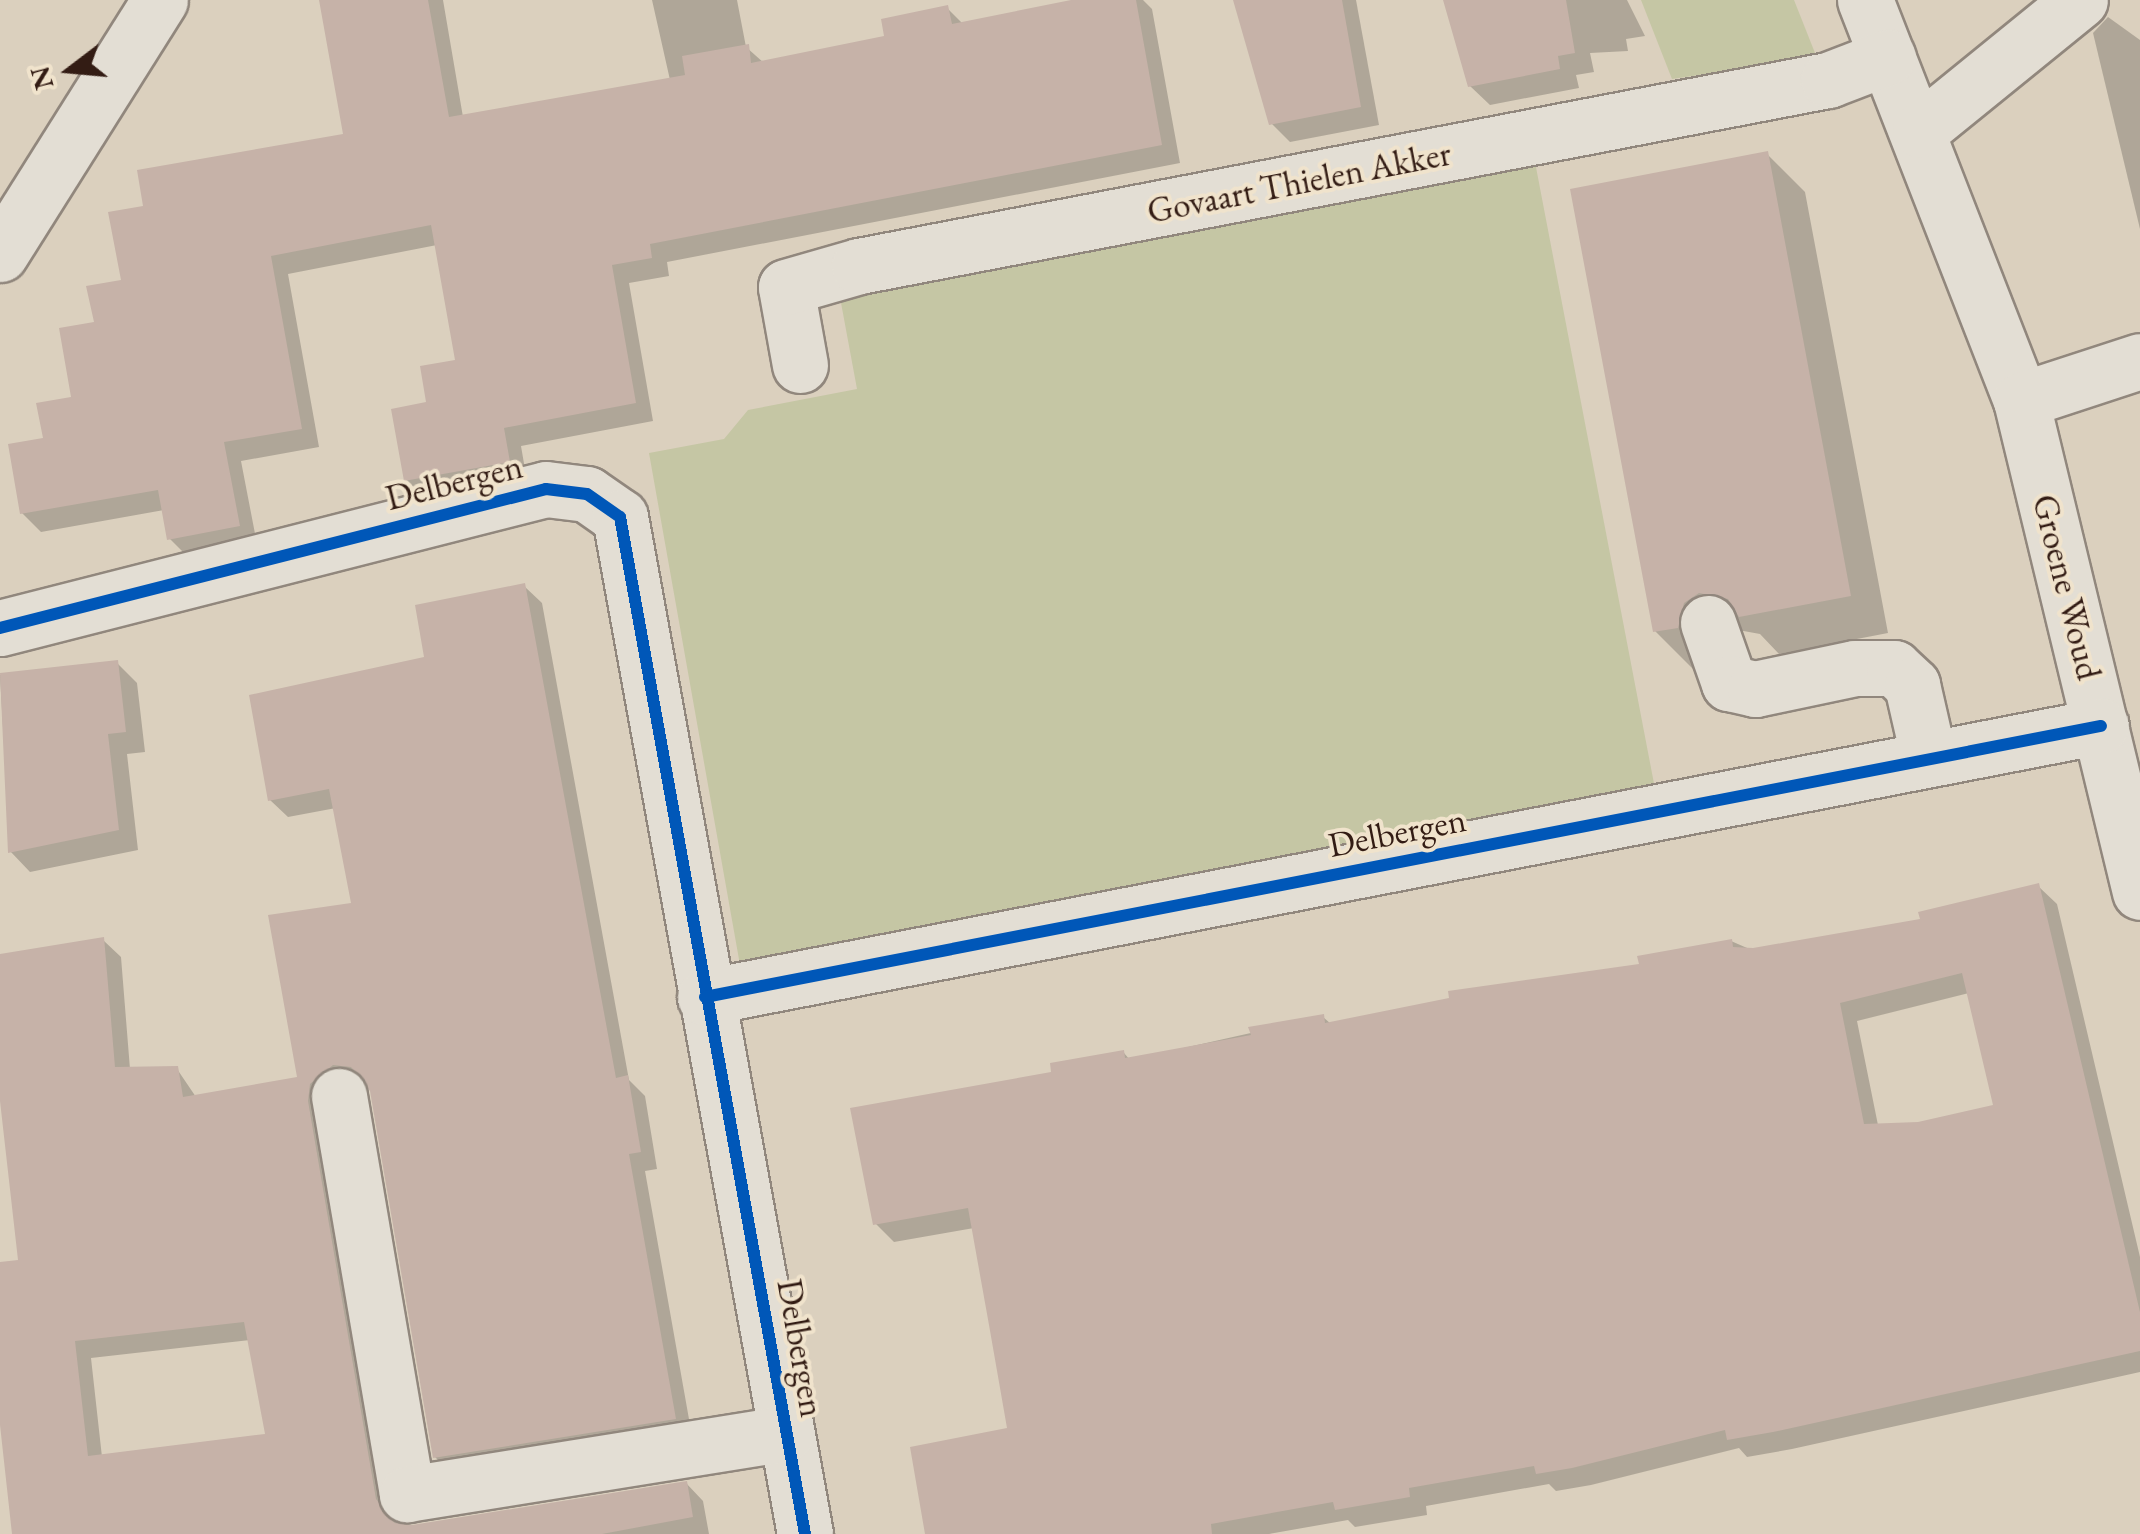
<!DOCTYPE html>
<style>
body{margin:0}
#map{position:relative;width:2140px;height:1534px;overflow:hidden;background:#dbd0be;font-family:"EB Garamond",serif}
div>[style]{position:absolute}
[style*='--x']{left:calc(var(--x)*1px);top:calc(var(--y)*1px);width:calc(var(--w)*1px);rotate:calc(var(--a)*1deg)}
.green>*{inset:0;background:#c5c6a4}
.shadow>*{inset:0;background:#0003}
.building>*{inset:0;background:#c6b2a8}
.roads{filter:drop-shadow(2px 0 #91877d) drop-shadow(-2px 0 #91877d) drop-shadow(0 2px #91877d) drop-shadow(0 -2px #91877d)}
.minor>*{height:55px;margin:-27.5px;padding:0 27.5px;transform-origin:27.5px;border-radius:27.5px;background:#e3ded4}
.cycleway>*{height:12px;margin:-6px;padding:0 6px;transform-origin:6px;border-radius:6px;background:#0057b8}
span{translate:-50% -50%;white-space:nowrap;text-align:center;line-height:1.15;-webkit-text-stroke:8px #f0e3cc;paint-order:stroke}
.street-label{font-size:35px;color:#331c14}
.north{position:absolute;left:20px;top:20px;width:100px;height:100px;-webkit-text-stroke:8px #f0e3cc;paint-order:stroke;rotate:254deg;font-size:28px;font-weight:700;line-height:40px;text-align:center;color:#331c14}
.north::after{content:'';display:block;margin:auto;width:35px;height:45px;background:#331c14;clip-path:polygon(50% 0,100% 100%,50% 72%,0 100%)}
</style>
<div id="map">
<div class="green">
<i style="clip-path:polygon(1641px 0,1794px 0,1817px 58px,1672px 79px)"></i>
<i style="clip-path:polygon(1535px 162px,1656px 794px,740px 965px,649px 453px,724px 439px,748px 410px,857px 389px,839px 292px)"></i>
</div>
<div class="shadow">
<i style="clip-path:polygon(322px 0,443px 0,463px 117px,670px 80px,652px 0,737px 0,746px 47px,764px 63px,887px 38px,947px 8px,963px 24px,1084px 0,1143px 0,1152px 9px,1180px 163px,667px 262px,669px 276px,629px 283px,653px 421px,521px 446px,527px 481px,425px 499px,407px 480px,429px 404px,458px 362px,437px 245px,288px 274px,319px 447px,241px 461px,257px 544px,188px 557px,169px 538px,164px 510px,41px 532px,22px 513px,45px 440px,74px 399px,97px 324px,124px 283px,146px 208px,346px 136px)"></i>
<i style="clip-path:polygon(1235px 0,1356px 0,1379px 125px,1290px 142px,1271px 123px)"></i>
<i style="clip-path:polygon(1445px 0,1627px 0,1645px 36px,1626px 39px,1628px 51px,1590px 53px,1594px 72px,1576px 75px,1579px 88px,1490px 105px,1470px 86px)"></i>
<i style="clip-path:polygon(2108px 17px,2140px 40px,2140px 229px,2093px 33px)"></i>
<i style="clip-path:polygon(1767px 154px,1805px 192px,1888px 633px,1779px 654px,1760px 634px,1738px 630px,1716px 665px,1693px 669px,1655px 631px)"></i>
<i style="clip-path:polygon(524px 586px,542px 603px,629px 1080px,645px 1096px,657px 1169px,645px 1171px,692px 1436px,452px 1474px,435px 1457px,372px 1090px,351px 1082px,325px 1120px,393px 1519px,412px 1527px,686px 1483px,703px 1501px,709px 1534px,285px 1534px,250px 1340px,91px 1358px,102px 1457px,157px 1534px,15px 1534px,0 1395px,0 1264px,20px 1262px,0 1072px,0 956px,103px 940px,121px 957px,130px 1069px,177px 1069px,196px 1097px,300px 1079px,354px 905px,336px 808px,288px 817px,270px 800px,427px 659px)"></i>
<i style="clip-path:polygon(117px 663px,137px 683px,145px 752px,127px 754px,138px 850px,30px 872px,10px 851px,0 675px)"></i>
<i style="clip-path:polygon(evenodd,2038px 886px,2057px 904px,2140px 1257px,2140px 1372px,1792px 1449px,1747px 1457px,1739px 1448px,1591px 1485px,1556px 1491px,1549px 1484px,1426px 1506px,1427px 1515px,1355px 1527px,1348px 1520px,1269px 1534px,928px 1534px,1010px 1430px,974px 1228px,894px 1242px,876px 1224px,1054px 1074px,1124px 1053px,1130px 1060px,1323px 1017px,1331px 1024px,1641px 967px,1731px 941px,1754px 951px,1923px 921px,2038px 886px,1969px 993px,1996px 1107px,1880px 1135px,1857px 1021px,1969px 993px)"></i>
</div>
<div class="building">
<i style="clip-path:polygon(319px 0,428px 0,449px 117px,685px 75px,682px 56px,749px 44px,751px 63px,884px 36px,881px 19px,948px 5px,952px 24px,1071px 0,1136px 0,1162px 145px,650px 244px,652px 258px,612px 265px,636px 403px,504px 428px,510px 462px,404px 481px,391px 409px,426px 402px,420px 366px,455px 360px,431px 225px,271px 256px,302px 429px,224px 442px,240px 526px,167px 540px,158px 490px,20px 514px,8px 444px,43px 438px,36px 403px,71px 397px,59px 328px,94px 322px,86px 286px,121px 280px,108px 212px,143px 206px,137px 170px,343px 134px)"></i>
<i style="clip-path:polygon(1233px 0,1342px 0,1361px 107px,1269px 125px)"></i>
<i style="clip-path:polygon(1443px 0,1566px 0,1575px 53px,1558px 56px,1560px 69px,1468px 87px)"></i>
<i style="clip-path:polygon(1768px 151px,1851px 596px,1739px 617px,1728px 599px,1699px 593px,1684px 603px,1678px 628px,1653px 632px,1570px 189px)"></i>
<i style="clip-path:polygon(evenodd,525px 583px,616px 1078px,628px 1075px,641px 1152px,629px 1154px,676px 1419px,433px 1458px,370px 1091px,351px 1067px,333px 1065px,310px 1084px,308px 1101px,376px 1499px,395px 1523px,412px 1525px,687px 1481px,693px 1517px,602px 1534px,12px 1534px,0 1425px,0 1262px,18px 1260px,0 1101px,0 954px,104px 937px,115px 1067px,178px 1066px,183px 1097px,297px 1077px,268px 915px,351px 903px,329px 789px,268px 801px,249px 695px,424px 657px,415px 605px,525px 583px,244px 1322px,265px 1434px,88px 1456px,75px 1341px,244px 1322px)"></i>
<i style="clip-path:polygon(118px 660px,126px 732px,108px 734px,119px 830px,8px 853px,0 673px)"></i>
<i style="clip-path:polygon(evenodd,2039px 883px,2140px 1312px,2140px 1351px,1773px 1432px,1727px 1440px,1725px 1430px,1572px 1468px,1536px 1474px,1534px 1466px,1409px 1488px,1410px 1497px,1335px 1510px,1333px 1502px,1211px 1524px,1212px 1534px,925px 1534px,910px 1447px,1007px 1428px,989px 1325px,968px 1208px,873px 1225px,850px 1108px,1051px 1072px,1050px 1063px,1124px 1050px,1125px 1058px,1251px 1035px,1248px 1027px,1324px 1014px,1325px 1023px,1449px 998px,1448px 991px,1639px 964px,1637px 956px,1732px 939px,1733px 947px,1753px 948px,1920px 919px,1918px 912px,2039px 883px,1962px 973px,1993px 1105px,1918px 1122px,1864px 1124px,1840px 1003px,1962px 973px)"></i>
</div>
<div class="roads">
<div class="minor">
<i style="--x:1865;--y:0;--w:429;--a:68.7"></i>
<i style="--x:2021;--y:400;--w:506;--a:76.4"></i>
<i style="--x:1920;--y:130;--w:206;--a:-39.1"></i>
<i style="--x:0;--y:254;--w:300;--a:-57.8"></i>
<i style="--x:800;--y:365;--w:79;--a:-100.2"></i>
<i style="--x:786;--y:287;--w:76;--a:-16"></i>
<i style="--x:859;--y:266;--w:987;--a:-10.87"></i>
<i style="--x:1828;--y:80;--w:64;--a:-21"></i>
<i style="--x:2021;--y:400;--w:125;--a:-18.1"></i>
<i style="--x:1708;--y:623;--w:64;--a:70.7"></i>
<i style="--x:1729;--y:683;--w:27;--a:13"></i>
<i style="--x:1755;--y:689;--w:102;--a:-11.9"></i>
<i style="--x:1855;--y:668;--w:39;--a:0"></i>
<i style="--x:1894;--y:668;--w:25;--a:43"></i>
<i style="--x:1912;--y:685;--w:76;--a:77.1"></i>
<i style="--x:0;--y:628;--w:563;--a:-14.28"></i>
<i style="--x:546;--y:489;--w:41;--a:7"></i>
<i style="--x:587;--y:494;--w:40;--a:34.9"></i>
<i style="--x:620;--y:517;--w:1034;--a:79.69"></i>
<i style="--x:705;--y:997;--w:1422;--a:-10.99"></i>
<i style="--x:339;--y:1096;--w:404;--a:80.3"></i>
<i style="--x:407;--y:1494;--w:384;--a:-9.1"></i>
</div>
</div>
<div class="cycleway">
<i style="--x:0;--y:628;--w:563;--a:-14.28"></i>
<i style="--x:546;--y:489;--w:41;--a:7"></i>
<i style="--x:587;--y:494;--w:40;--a:34.9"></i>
<i style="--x:620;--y:517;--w:1034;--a:79.69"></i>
<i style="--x:705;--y:997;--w:1422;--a:-10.99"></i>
</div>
<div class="street-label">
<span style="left:1299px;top:182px;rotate:-11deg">Govaart Thielen Akker</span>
<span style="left:454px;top:482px;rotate:-14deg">Delbergen</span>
<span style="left:2067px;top:587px;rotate:76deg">Groene Woud</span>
<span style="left:1397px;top:832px;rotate:-11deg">Delbergen</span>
<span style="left:801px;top:1348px;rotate:80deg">Delbergen</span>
</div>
<div class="north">N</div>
</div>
